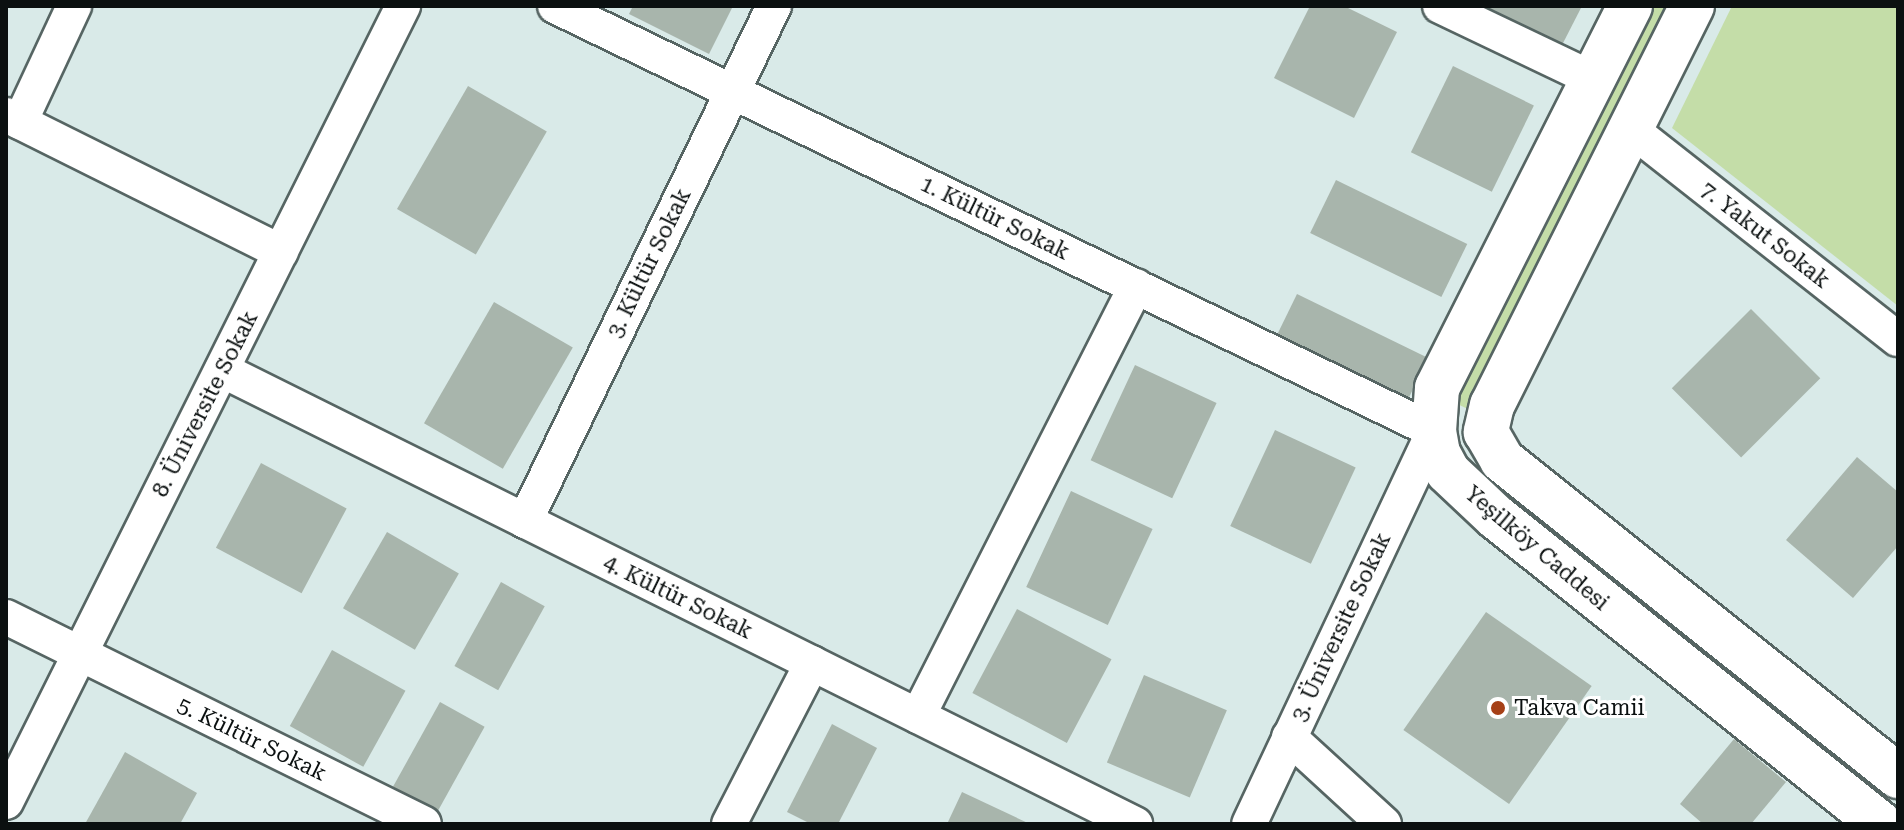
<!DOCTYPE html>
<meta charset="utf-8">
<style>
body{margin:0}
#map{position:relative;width:1904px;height:830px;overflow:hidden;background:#d9eae8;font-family:"Roboto Serif",serif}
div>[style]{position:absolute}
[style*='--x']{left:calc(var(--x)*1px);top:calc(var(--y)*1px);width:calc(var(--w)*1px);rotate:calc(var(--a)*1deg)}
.green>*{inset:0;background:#c4dda8;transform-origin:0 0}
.building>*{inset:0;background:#a8b5ac;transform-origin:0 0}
.roads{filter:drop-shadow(2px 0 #566563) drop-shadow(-2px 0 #566563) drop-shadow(0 2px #566563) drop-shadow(0 -2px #566563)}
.street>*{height:34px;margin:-17px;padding:0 17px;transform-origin:17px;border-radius:17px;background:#fff}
.secondary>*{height:44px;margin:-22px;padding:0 22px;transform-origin:22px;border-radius:22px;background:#fff}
.dots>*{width:22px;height:22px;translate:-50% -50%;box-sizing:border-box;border:4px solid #fff;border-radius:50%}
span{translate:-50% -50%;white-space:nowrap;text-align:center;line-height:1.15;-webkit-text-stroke:6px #fff;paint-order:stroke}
.street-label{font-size:22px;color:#0b1010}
.poi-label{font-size:22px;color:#0b1010}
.left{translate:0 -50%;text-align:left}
.frame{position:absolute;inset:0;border:8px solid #0b1010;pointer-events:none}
</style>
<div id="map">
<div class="green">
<i style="clip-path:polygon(1648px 6px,1670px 6px,1468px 409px,1455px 403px)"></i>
<i style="clip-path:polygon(1732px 6px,1898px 6px,1898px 306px,1672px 128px)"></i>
<i style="left:1496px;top:481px;width:514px;height:12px;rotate:39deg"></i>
</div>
<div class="building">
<i style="clip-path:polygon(633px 6px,733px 6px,709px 54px,629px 14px)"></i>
<i style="clip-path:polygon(1310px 6px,1344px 6px,1397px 32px,1354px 118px,1274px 78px)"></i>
<i style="clip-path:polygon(1481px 6px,1582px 6px,1561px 47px)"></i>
<i style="left:1453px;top:66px;width:90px;height:96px;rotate:26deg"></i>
<i style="left:468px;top:86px;width:91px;height:142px;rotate:30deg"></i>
<i style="left:1336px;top:180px;width:146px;height:59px;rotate:26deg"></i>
<i style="left:1297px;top:294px;width:146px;height:59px;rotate:26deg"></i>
<i style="left:494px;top:302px;width:91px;height:140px;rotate:30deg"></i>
<i style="left:1751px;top:309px;width:98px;height:112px;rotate:45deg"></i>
<i style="left:1135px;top:365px;width:90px;height:105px;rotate:25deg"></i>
<i style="left:1275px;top:430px;width:89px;height:106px;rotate:25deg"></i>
<i style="clip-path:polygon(1857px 457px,1898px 492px,1898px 546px,1853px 598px,1786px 540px)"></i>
<i style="left:261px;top:463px;width:97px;height:96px;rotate:28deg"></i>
<i style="left:1071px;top:491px;width:90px;height:106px;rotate:25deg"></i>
<i style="left:387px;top:532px;width:83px;height:88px;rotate:30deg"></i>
<i style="left:501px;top:582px;width:50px;height:96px;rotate:29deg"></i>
<i style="left:1017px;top:609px;width:107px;height:95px;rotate:28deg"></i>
<i style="left:1486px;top:612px;width:129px;height:144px;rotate:35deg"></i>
<i style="left:332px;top:650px;width:84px;height:87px;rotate:29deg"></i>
<i style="left:1144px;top:675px;width:90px;height:95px;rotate:23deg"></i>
<i style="left:440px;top:702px;width:51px;height:97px;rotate:29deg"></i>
<i style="clip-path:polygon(832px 724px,877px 748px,838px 824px,811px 824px,787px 812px)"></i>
<i style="clip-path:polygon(1734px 739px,1786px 782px,1751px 824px,1703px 824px,1680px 804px)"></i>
<i style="clip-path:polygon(125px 752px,197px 793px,180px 824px,85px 824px)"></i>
<i style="clip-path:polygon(962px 792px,1030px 824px,947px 824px)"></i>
</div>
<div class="roads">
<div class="street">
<i style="--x:555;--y:6;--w:976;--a:25.8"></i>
<i style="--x:1434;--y:431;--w:434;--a:115.2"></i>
<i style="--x:1440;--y:6;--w:172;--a:25.5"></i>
<i style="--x:6;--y:115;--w:307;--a:26.5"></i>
<i style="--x:20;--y:122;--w:128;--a:-65"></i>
<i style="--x:1632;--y:130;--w:338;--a:38.2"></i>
<i style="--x:222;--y:370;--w:1020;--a:26.44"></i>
<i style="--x:525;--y:521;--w:572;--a:-64.2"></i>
<i style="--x:6;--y:617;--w:466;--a:26.3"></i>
<i style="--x:918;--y:716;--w:482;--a:-63.1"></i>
<i style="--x:1289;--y:737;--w:129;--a:42.5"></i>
<i style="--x:6;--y:802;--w:890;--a:-63.49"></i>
<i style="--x:729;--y:824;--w:181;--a:-62.7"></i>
</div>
<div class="secondary">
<i style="--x:1630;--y:6;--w:428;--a:116.8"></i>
<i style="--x:1437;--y:388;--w:43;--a:94"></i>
<i style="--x:1434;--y:431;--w:22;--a:80"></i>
<i style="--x:1438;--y:453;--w:21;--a:62"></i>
<i style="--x:1448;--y:472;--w:66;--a:43.2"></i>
<i style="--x:1496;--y:517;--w:492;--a:38.6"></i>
<i style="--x:1692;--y:6;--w:446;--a:116.6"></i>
<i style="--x:1492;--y:405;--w:28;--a:103"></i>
<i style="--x:1486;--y:432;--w:32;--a:60"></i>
<i style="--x:1502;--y:460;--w:507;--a:38.59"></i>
</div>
</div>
<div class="dots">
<i style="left:1498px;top:708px;background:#a64017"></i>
</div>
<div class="street-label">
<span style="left:995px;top:218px;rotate:26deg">1. Kültür Sokak</span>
<span style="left:1765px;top:235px;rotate:38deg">7. Yakut Sokak</span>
<span style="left:649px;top:263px;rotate:-64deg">3. Kültür Sokak</span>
<span style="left:205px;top:404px;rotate:-63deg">8. Üniversite Sokak</span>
<span style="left:1537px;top:548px;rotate:40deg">Yeşilköy Caddesi</span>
<span style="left:678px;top:597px;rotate:26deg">4. Kültür Sokak</span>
<span style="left:1341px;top:627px;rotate:-65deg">3. Üniversite Sokak</span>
<span style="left:252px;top:739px;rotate:26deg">5. Kültür Sokak</span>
</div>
<div class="poi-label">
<span class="left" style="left:1514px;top:708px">Takva Camii</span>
</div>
<div class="frame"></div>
</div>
